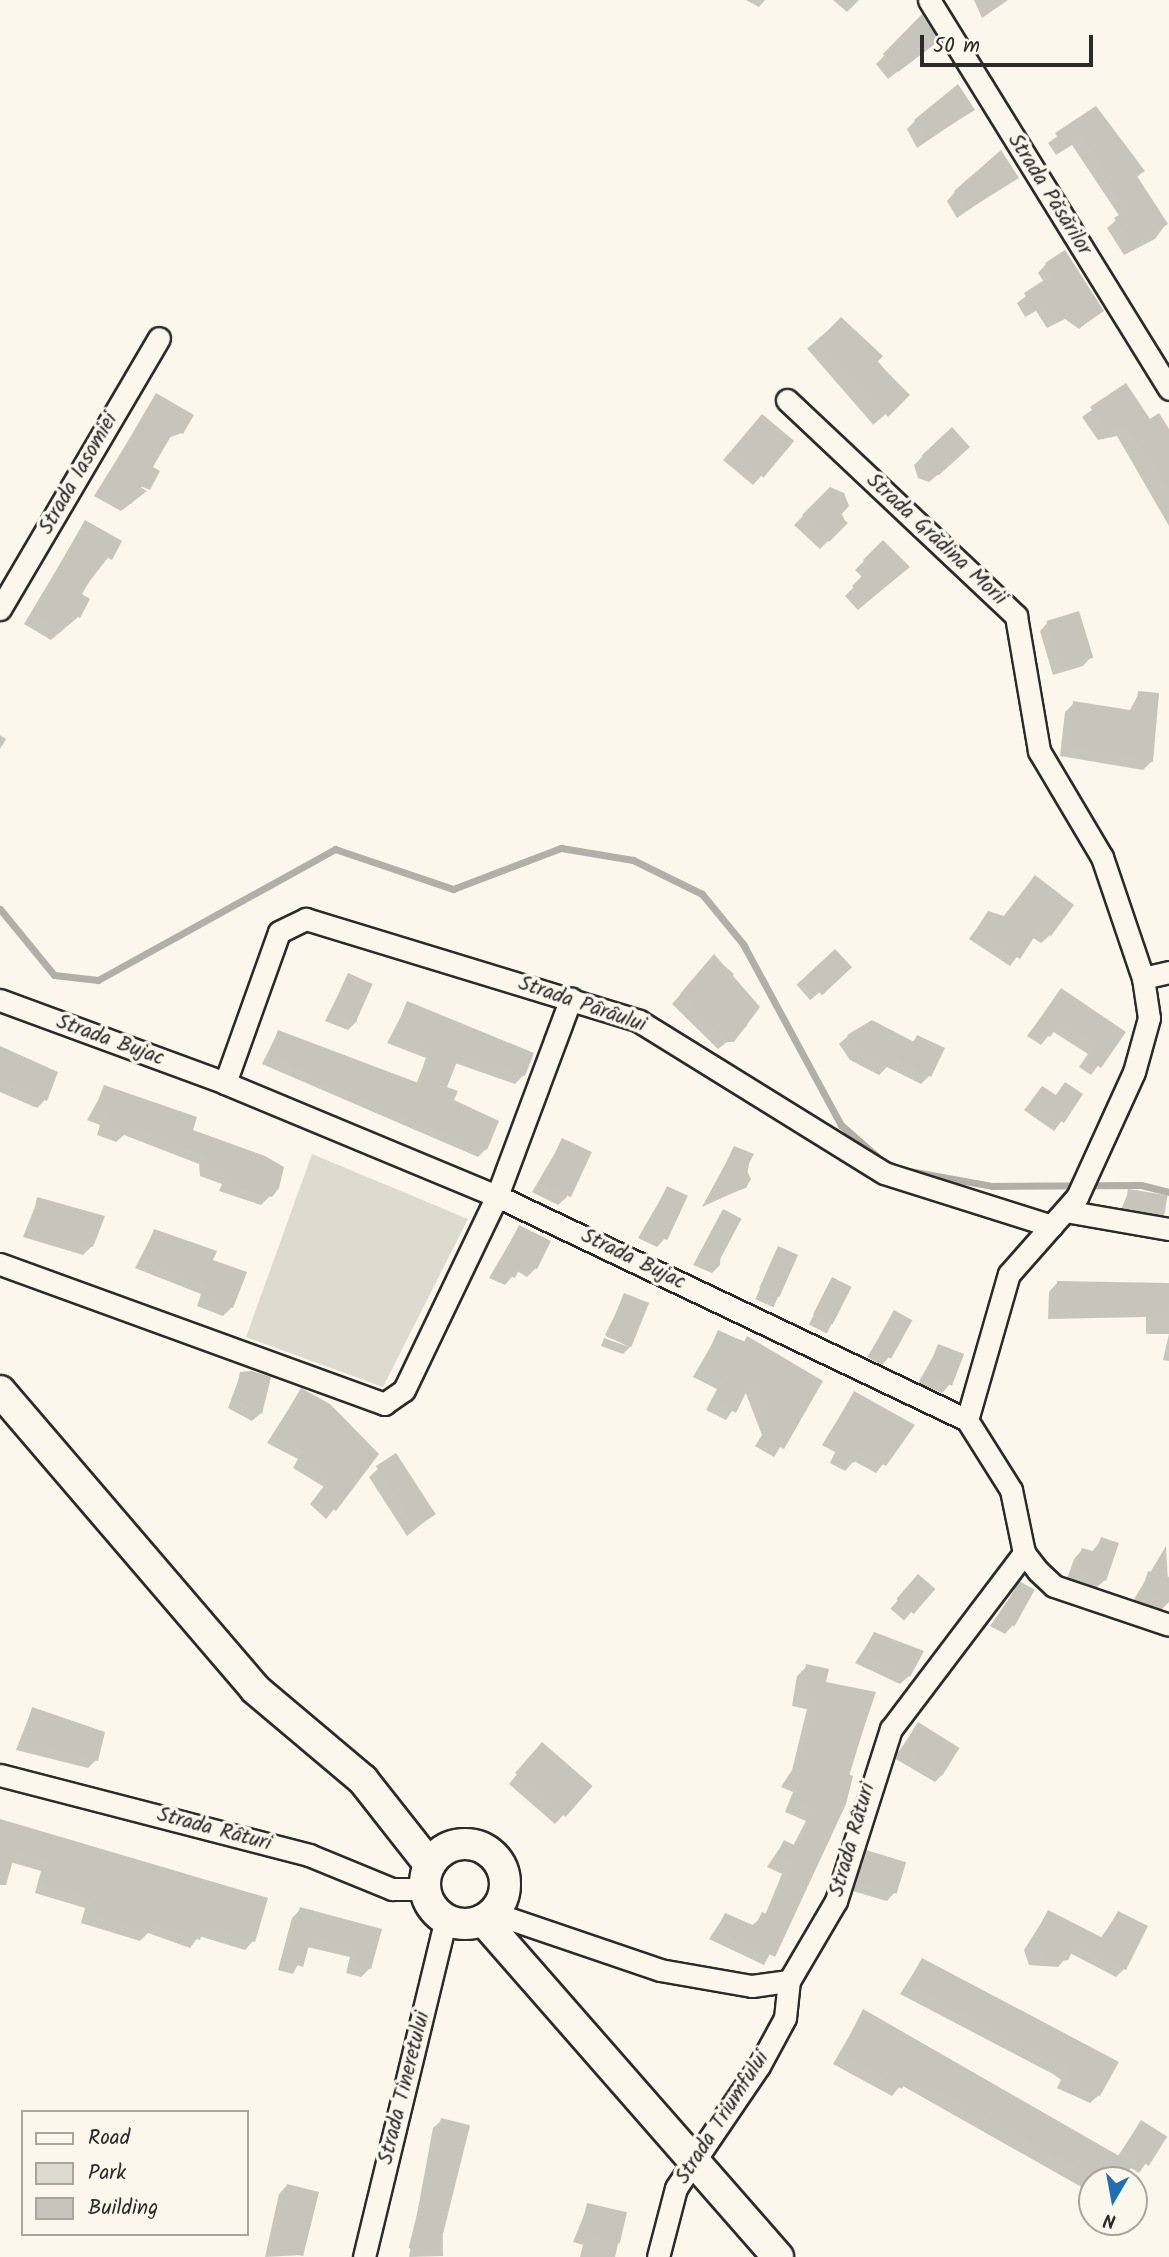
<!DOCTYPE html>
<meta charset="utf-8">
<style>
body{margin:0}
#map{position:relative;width:1169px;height:2257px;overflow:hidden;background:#fbf7ec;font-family:Kalam,sans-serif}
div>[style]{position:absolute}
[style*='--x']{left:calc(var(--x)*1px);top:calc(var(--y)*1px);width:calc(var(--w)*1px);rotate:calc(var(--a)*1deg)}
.green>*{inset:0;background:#dddad0}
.shadow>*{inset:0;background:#0003;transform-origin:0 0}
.stream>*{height:7px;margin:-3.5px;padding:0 3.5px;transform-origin:3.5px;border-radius:3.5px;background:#b1afa7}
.building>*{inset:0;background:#c7c4bc;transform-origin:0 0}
.roads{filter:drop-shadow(2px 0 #2b2b2b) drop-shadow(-2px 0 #2b2b2b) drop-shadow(0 2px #2b2b2b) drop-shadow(0 -2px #2b2b2b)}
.street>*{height:21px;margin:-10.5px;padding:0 10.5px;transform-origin:10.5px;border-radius:10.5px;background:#fbf7ec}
.secondary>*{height:30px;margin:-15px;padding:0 15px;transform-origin:15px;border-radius:15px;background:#fbf7ec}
.secondary>.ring{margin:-15px;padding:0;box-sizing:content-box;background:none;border:30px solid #fbf7ec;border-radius:50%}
span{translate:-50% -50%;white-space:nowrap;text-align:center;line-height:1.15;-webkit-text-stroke:7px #fbf7ec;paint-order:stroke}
.street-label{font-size:21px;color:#2b2b2b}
.legend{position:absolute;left:21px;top:2110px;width:228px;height:126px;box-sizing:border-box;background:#fbf7ec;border:2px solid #a8a59f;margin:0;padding:9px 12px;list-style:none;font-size:21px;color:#2b2b2b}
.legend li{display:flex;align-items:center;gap:14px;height:35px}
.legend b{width:35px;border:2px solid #a8a59f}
.north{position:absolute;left:1078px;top:2166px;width:70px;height:70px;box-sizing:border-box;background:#fbf7ec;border:2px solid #a8a59f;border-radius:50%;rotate:190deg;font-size:19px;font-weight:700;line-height:28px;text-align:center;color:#2b2b2b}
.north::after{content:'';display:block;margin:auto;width:24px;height:32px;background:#1f6fb2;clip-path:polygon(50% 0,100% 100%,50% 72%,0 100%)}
.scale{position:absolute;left:920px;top:35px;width:173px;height:32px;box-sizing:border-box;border:4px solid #2b2b2b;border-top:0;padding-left:9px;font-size:21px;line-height:24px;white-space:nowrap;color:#2b2b2b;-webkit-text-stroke:5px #fbf7ec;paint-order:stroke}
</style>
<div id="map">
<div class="green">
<i style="clip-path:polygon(312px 1154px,468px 1219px,383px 1387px,246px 1337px)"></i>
</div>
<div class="shadow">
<i style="clip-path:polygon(746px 0,765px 0,759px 7px)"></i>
<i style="clip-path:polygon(833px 0,859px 0,847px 12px)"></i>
<i style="clip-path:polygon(974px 0,1008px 0,982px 18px)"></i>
<i style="clip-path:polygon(922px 17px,937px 41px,888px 79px,876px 64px)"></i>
<i style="clip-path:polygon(1095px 109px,1143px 171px,1136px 178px,1166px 224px,1155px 239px,1124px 255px,1107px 228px,1120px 217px,1072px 145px,1056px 155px,1048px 143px)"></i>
<i style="clip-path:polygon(973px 110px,917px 148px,907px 129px,915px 121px)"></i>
<i style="clip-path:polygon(1016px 177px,957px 218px,947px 201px,955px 192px)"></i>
<i style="clip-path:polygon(1046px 264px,1102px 311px,1079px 329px,1065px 319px,1047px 328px,1036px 311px,1025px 317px,1017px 303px,1044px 282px,1038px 273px)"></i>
<i style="left:841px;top:319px;width:101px;height:45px;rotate:49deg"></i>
<i style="clip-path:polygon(1125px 386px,1149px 421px,1169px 432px,1169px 526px,1117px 436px,1098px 440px,1082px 417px)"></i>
<i style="clip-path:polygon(157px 395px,182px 433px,168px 438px,151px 468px,158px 472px,148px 489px,133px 483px,147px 491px,121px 511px,94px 496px)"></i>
<i style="clip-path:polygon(754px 425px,761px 476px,753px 485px,723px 460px)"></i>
<i style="clip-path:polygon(923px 456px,960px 456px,929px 482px,918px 478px,914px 465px)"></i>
<i style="clip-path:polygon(830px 489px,846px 523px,820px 549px,794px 525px)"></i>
<i style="clip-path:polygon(85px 522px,120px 542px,79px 595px,88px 600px,78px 617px,51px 640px,24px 624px)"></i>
<i style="clip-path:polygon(883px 542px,899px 575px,858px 610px,845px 596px,863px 578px,855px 570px)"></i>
<i style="clip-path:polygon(1048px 622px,1091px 657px,1083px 666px,1053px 675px,1040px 631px)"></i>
<i style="clip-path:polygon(1139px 693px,1152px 761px,1143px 770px,1060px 756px,1065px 712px,1074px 703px,1129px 712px)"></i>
<i style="clip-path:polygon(0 735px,6px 739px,0 749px)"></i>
<i style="clip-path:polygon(1035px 878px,1050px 935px,1041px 943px,1032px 937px,1010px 966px,969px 939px,988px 913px,1003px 917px)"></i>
<i style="left:835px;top:951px;width:21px;height:51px;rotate:49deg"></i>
<i style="clip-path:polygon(714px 957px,734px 974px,729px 981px,747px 1026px,718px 1049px,672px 1004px)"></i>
<i style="clip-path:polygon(348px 975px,357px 1021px,348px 1030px,325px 1021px)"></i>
<i style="clip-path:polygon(1061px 990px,1123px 1032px,1091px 1075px,1079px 1067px,1088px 1054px,1052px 1031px,1041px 1045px,1027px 1036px)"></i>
<i style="clip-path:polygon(408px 1003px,524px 1075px,515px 1084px,455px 1063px,445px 1088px,486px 1149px,478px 1157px,262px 1064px,278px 1032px,416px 1085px,426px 1058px,387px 1043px)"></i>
<i style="clip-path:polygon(848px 1036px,912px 1043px,917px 1037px,929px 1076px,921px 1084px,887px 1067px,879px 1075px,850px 1060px,839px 1044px)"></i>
<i style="clip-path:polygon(0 1049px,45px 1100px,37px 1108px,0 1092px)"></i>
<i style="clip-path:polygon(1065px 1085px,1081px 1095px,1054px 1131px,1024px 1110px,1042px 1088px,1055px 1096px)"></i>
<i style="clip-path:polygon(105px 1088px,191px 1131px,270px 1196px,261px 1205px,219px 1191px,222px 1184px,200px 1176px,199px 1164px,124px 1135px,116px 1142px,97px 1135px,100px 1125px,87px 1120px)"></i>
<i style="clip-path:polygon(562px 1141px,567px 1197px,558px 1205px,532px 1192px)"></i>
<i style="clip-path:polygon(734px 1148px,751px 1155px,744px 1188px,702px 1207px)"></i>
<i style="clip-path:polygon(667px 1188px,665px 1238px,657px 1247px,638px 1238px)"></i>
<i style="clip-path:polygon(1129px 1191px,1164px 1214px,1155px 1223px,1118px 1216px)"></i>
<i style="clip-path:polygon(38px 1199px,92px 1246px,83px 1255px,23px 1237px)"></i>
<i style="clip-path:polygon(723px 1211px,720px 1265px,712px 1273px,693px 1265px)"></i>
<i style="clip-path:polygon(519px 1227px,536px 1268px,527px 1277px,517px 1271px,505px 1285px,489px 1278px)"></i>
<i style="clip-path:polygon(154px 1231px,211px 1261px,232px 1307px,223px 1316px,197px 1306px,201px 1294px,135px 1268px)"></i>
<i style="left:778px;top:1248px;width:20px;height:56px;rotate:24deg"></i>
<i style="left:832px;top:1279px;width:20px;height:51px;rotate:27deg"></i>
<i style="clip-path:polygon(1057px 1283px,1169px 1284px,1169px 1361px,1163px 1360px,1169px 1334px,1146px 1334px,1146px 1317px,1048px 1319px,1049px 1292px)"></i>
<i style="clip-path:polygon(625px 1295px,631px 1346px,623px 1354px,601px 1346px,604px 1338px,629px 1347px,605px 1335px)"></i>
<i style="clip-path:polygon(895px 1313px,890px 1356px,882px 1365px,867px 1357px)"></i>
<i style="clip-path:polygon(719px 1332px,776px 1353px,820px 1382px,774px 1457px,755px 1446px,762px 1435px,745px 1391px,726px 1420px,706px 1410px,717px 1389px,693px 1377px)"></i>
<i style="clip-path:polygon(939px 1346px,950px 1384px,942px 1393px,918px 1383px)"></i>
<i style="clip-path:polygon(241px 1373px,261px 1413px,252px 1421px,228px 1408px)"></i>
<i style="clip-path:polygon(301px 1390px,377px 1455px,326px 1519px,310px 1504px,324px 1487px,293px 1468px,298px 1459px,267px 1443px)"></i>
<i style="clip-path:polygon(854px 1393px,912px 1426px,876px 1473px,854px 1461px,845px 1471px,830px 1463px,835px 1452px,822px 1445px)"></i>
<i style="clip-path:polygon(378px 1469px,434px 1514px,407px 1536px,369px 1477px)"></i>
<i style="clip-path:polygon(1102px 1539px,1105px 1580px,1096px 1588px,1067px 1579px,1074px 1559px,1082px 1550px,1091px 1553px)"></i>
<i style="clip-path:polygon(1166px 1546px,1169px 1602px,1161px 1610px,1133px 1601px)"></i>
<i style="left:918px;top:1577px;width:18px;height:42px;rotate:41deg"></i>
<i style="clip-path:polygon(1020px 1583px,1013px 1625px,1005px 1634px,990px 1626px)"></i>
<i style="clip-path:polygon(874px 1634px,909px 1676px,900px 1684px,855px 1663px)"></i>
<i style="clip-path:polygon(807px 1666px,824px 1684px,874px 1694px,830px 1839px,764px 1965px,709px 1939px,725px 1915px,751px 1926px,765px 1915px,782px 1874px,767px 1867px,784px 1842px,793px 1846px,806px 1821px,785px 1812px,793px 1792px,781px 1787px,792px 1770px,807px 1709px,792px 1706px,797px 1676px)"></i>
<i style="clip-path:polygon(32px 1709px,96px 1760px,88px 1768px,16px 1750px)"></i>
<i style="clip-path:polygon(918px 1725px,944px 1773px,935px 1782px,894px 1758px)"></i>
<i style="clip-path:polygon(534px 1753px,590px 1786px,555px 1824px,509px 1784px)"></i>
<i style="clip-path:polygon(0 1821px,253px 1941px,245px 1950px,199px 1936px,190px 1948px,148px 1933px,140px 1941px,81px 1923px,85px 1908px,35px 1893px,41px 1871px,10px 1862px,0 1885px)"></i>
<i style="clip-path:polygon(867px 1852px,895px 1892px,887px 1901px,849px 1890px)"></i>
<i style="clip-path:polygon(301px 1909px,380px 1931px,370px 1968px,361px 1977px,346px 1973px,350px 1957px,307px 1947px,293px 1974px,278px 1970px,292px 1918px)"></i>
<i style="clip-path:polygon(1048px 1912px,1100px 1939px,1118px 1913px,1124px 1969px,1116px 1977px,1070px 1953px,1058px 1967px,1029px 1965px,1024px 1950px)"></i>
<i style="clip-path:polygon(922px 1960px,1116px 2063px,1099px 2095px,1090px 2103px,1057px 2088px,1061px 2080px,1053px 2074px,900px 1994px)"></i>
<i style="clip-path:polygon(863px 2012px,1117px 2157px,1141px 2123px,1165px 2137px,1139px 2173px,1129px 2167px,1122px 2180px,1092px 2180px,1092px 2193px,901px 2085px,892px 2096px,833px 2064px)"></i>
<i style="clip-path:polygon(442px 2120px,443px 2256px,409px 2257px,433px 2128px)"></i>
<i style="clip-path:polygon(287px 2185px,302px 2255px,265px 2257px,279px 2194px)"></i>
<i style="clip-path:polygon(588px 2205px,625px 2214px,615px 2257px,580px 2257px,583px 2245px,573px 2242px)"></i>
</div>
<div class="stream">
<i style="--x:0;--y:909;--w:85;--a:50.7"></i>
<i style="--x:54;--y:975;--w:44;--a:6.5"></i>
<i style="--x:98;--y:980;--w:271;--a:-28.9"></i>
<i style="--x:335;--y:849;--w:125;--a:18.7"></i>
<i style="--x:453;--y:889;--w:116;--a:-20.8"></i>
<i style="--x:561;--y:848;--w:73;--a:9.5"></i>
<i style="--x:633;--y:860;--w:77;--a:26.2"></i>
<i style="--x:702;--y:894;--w:65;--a:50.6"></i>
<i style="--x:743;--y:944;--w:206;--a:61.6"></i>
<i style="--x:841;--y:1125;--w:52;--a:41.1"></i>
<i style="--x:909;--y:1171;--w:84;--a:10.2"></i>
<i style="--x:992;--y:1186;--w:149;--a:-0.4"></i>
<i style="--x:1141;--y:1185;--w:29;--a:14"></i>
</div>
<div class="building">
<i style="clip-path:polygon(922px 14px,939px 41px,898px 72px,883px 54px)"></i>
<i style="clip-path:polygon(958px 84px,975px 110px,926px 140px,914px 120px)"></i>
<i style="clip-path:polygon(1096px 106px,1145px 171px,1137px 176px,1168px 224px,1132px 247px,1114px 218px,1129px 209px,1107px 185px,1094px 156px,1081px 137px,1065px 148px,1055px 133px)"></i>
<i style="clip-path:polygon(1001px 150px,1019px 178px,966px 211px,954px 191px)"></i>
<i style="clip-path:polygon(1065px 250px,1104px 311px,1088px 322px,1074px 312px,1056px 321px,1045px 303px,1034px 310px,1024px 293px,1052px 275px,1045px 263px)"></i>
<i style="clip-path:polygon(841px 317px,883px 356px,877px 362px,910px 395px,888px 417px,817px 342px)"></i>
<i style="clip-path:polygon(1126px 383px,1150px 419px,1159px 413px,1169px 429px,1169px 492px,1126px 428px,1106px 432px,1090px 407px)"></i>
<i style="clip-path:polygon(156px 393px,194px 415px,183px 434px,175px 429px,153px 467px,160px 471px,150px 490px,142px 486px,131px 504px,101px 487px)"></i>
<i style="left:762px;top:414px;width:42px;height:48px;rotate:40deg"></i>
<i style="clip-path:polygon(952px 427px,970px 447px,939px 475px,926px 470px,922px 455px)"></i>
<i style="clip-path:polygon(830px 487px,844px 493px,849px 506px,840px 516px,848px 523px,829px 542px,802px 515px)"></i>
<i style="clip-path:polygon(85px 520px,122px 541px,112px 560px,104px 556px,82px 594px,90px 599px,80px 618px,72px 614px,61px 632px,31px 615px)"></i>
<i style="clip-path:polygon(883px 540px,910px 567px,867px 602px,852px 586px,870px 568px,863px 560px)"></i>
<i style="left:1079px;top:611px;width:49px;height:34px;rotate:73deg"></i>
<i style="clip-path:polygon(1138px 691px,1159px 693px,1153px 762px,1068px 748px,1073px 701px,1136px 711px)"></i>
<i style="clip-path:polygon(1035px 875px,1074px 905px,1051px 936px,1040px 928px,1020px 959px,976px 930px,988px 911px,1004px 916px)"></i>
<i style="left:835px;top:949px;width:25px;height:41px;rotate:47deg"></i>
<i style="clip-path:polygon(714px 954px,760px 1007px,734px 1042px,727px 1042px,680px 994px)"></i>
<i style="left:348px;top:973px;width:27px;height:42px;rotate:24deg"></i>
<i style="clip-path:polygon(1061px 988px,1126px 1032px,1101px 1068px,1086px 1058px,1095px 1045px,1060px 1023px,1050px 1037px,1034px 1027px)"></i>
<i style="clip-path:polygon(407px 1001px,534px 1053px,525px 1076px,460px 1054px,447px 1087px,458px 1091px,454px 1100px,499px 1121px,487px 1150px,307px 1079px,309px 1074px,269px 1055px,278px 1030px,421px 1084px,434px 1050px,394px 1034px)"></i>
<i style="clip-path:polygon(872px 1020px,914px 1042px,917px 1035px,945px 1048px,931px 1077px,894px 1058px,889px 1067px,859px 1052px,847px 1035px)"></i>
<i style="clip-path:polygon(0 1046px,58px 1072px,47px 1101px,0 1080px)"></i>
<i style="clip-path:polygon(1065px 1082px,1083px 1094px,1064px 1123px,1031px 1101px,1042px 1086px,1056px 1095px)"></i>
<i style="clip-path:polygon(104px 1085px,197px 1117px,193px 1130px,265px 1156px,284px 1167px,279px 1188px,272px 1197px,258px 1194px,227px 1182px,229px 1175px,208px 1168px,206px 1156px,130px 1126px,126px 1135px,104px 1126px,107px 1116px,94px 1111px)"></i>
<i style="left:562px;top:1138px;width:33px;height:50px;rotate:25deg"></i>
<i style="clip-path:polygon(734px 1146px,754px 1154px,746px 1169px,751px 1179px,746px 1188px,708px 1201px)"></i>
<i style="left:667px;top:1186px;width:23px;height:49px;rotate:25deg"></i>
<i style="left:1128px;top:1189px;width:40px;height:19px;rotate:9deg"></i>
<i style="clip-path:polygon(37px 1197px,105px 1216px,93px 1247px,45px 1239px,31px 1229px)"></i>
<i style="left:723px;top:1209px;width:21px;height:52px;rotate:28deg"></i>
<i style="clip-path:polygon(519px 1225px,551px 1241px,537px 1269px,523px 1262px,515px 1278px,496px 1270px)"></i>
<i style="clip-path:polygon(154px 1229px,217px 1251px,213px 1260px,247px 1272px,233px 1308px,204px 1297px,208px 1286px,142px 1259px)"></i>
<i style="left:778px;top:1246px;width:22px;height:46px;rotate:24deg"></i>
<i style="left:832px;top:1277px;width:22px;height:42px;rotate:27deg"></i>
<i style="left:1057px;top:1281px;width:112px;height:30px;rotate:1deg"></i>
<i style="left:624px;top:1293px;width:27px;height:47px;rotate:22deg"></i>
<i style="left:894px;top:1310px;width:21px;height:44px;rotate:29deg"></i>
<i style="clip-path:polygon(718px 1330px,744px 1342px,747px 1336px,823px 1381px,784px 1449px,762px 1438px,770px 1425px,752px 1380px,736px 1413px,714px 1401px,725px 1380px,701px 1369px)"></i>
<i style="left:938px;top:1344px;width:28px;height:34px;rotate:21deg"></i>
<i style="clip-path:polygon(252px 1371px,271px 1377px,262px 1414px,235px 1399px,240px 1372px)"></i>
<i style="clip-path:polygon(301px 1388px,330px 1404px,379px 1454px,336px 1511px,317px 1495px,331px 1477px,300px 1459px,305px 1451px,274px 1434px)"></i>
<i style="clip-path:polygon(854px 1391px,915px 1425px,886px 1466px,860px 1452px,854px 1463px,837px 1454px,842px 1443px,829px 1436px)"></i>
<i style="left:396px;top:1453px;width:73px;height:24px;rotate:57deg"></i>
<i style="clip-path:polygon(1101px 1537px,1119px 1543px,1106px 1581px,1075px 1570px,1082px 1548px,1096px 1552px)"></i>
<i style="clip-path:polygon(1148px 1571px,1169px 1577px,1169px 1602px,1141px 1593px)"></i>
<i style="left:918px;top:1574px;width:23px;height:33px;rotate:41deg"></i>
<i style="left:1019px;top:1581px;width:18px;height:42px;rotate:29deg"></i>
<i style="clip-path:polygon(874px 1632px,924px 1651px,910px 1677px,862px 1654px)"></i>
<i style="clip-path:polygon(806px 1664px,829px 1669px,826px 1682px,876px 1692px,848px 1774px,853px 1776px,846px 1804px,775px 1957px,717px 1929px,725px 1913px,755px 1926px,762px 1912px,769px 1915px,791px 1864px,776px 1857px,784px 1840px,796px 1846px,814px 1811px,794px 1802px,801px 1782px,789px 1777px,801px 1758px,816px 1699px,801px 1696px)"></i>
<i style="clip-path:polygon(32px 1707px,105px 1732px,98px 1761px,23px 1741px)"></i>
<i style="left:918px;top:1722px;width:49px;height:32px;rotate:32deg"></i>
<i style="left:542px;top:1742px;width:67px;height:41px;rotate:41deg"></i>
<i style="clip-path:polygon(0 1819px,268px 1898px,255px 1942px,204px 1927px,200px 1940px,153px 1924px,151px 1933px,88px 1915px,93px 1899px,42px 1885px,48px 1863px,15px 1853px,6px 1885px,0 1885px)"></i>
<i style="left:866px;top:1850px;width:42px;height:33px;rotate:17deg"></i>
<i style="clip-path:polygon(300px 1907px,382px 1929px,371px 1969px,353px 1964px,357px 1949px,311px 1938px,303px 1967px,285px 1961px)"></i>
<i style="clip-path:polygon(1048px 1910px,1103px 1938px,1118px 1911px,1148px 1926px,1126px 1970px,1076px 1944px,1068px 1960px,1046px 1963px,1032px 1941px)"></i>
<i style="clip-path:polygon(922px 1958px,1119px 2062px,1100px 2096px,1064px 2079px,1068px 2071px,1062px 2066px,907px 1985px)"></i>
<i style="clip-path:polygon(863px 2009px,1133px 2164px,1124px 2180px,1085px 2180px,1089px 2174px,908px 2076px,902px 2089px,840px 2055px)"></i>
<i style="left:441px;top:2118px;width:30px;height:134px;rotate:14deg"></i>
<i style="left:1141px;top:2120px;width:31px;height:35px;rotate:32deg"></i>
<i style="left:287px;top:2184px;width:33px;height:66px;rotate:14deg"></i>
<i style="left:587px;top:2203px;width:41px;height:32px;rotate:13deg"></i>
</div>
<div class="roads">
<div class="street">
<i style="--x:929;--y:0;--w:457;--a:58.3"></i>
<i style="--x:787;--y:400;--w:315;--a:43.3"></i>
<i style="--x:1016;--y:616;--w:137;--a:80.3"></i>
<i style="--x:1039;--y:751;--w:123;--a:59.3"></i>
<i style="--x:1102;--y:857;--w:128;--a:71.3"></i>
<i style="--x:0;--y:609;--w:314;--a:-59.6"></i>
<i style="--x:0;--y:1000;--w:240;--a:20.2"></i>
<i style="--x:225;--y:1083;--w:295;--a:22.6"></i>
<i style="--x:497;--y:1196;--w:521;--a:25.48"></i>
<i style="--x:967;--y:1420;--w:83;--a:57.8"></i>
<i style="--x:1011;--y:1490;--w:64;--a:78.3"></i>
<i style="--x:1024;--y:1553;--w:23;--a:52"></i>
<i style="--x:1038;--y:1571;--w:22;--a:43"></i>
<i style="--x:1054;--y:1586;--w:121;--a:18.7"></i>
<i style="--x:225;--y:1083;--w:160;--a:-70.3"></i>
<i style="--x:279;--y:932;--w:30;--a:-26"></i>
<i style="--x:306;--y:919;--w:348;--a:17"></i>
<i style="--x:639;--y:1021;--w:288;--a:31.8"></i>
<i style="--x:884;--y:1173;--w:176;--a:17.5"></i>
<i style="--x:1065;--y:1211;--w:106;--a:9.8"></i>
<i style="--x:0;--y:1264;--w:409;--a:20"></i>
<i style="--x:384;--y:1404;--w:24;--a:-35"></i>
<i style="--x:404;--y:1390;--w:215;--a:-64.4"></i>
<i style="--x:497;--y:1196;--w:211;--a:-69.5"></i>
<i style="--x:967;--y:1420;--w:152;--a:-74"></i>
<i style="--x:1009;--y:1274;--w:103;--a:-48.6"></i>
<i style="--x:1077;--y:1197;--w:137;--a:-65.5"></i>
<i style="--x:1134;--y:1072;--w:56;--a:-74.5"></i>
<i style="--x:1149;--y:1018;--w:40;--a:-98.5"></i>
<i style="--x:1143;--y:978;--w:27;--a:-13"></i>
<i style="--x:0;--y:1775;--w:319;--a:14.5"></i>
<i style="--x:309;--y:1855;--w:90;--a:22.3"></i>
<i style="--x:392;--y:1889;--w:34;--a:0"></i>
<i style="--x:493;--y:1913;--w:176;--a:18.8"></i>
<i style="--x:660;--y:1970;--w:93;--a:9.9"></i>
<i style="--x:752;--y:1986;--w:37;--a:-8"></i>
<i style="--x:789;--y:1981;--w:93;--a:-59.6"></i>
<i style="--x:836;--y:1901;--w:181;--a:-72.3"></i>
<i style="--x:891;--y:1729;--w:221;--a:-52.9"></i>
<i style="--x:364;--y:2257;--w:348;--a:-76.4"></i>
<i style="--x:658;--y:2257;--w:71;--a:-75.4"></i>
<i style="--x:676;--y:2188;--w:148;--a:-55.8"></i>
<i style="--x:759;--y:2066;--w:55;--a:-61.6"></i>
<i style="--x:785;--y:2018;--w:37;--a:-84"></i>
</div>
<div class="secondary">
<i style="--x:0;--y:1391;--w:392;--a:49.4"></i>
<i style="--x:255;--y:1689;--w:141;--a:40.1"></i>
<i style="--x:363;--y:1780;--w:108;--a:51.8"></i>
<i class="ring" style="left:425px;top:1844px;width:50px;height:50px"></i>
<i style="--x:483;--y:1920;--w:448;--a:48.8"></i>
</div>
</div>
<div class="street-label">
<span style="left:1049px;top:195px;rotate:58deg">Strada Păsărilor</span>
<span style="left:79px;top:474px;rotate:-60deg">Strada Iasomiei</span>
<span style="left:936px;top:540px;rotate:43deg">Strada Grădina Morii</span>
<span style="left:582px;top:1005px;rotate:19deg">Strada Pârâului</span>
<span style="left:110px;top:1041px;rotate:20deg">Strada Bujac</span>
<span style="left:633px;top:1260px;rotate:26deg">Strada Bujac</span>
<span style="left:214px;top:1830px;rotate:15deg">Strada Râturi</span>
<span style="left:853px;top:1840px;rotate:-74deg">Strada Râturi</span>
<span style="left:405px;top:2088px;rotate:-76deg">Strada Tineretului</span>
<span style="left:723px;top:2118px;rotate:-57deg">Strada Triumfului</span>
</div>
<ul class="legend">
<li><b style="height:9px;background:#fbf7ec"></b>Road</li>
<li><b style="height:19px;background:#dddad0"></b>Park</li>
<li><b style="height:19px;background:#c7c4bc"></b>Building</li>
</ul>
<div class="north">N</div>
<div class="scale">50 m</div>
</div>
